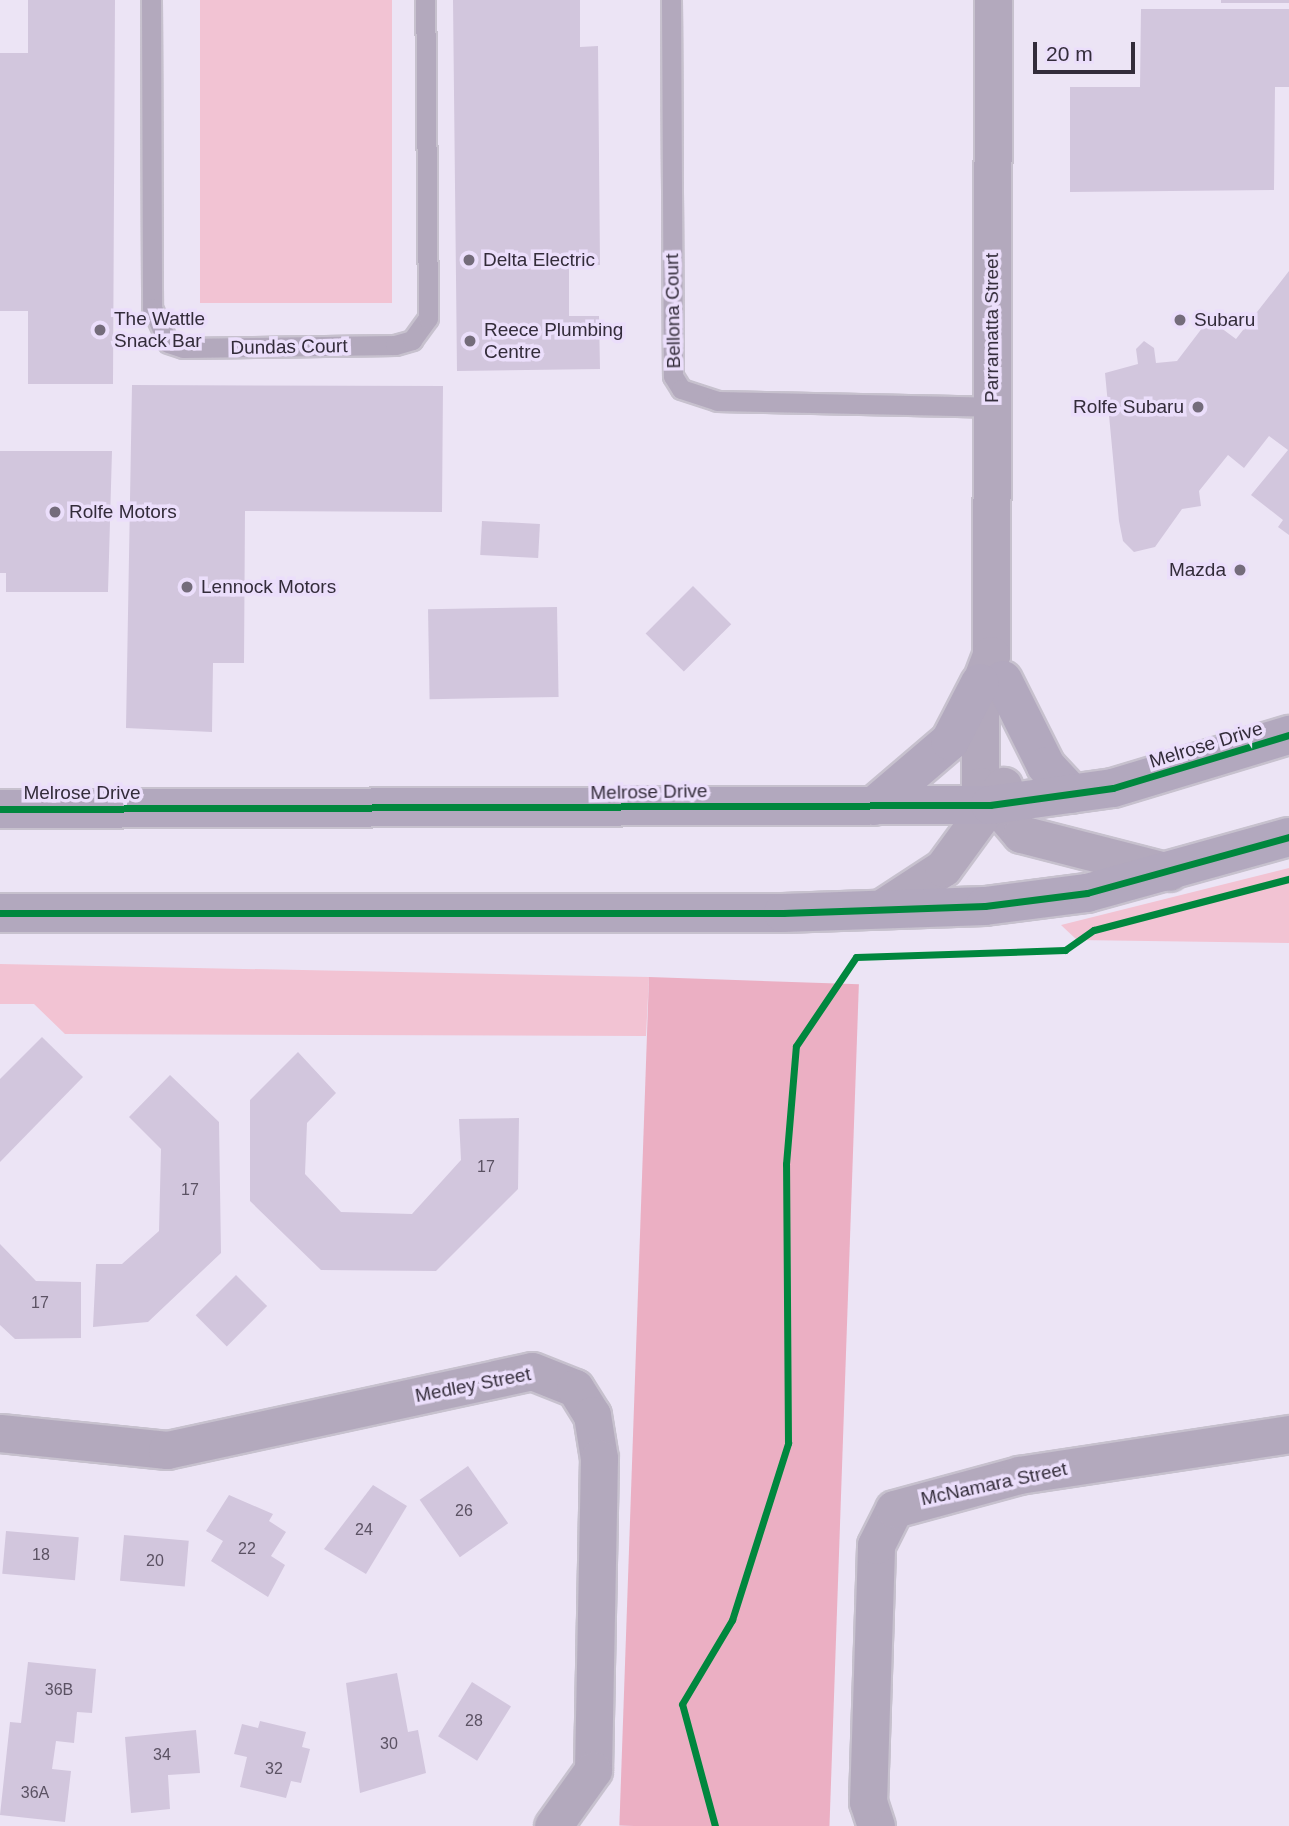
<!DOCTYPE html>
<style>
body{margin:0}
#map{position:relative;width:1289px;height:1826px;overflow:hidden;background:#ece4f5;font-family:Helvetica,sans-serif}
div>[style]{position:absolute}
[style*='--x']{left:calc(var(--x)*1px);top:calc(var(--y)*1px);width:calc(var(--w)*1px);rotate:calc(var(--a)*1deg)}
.green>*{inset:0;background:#f2c3d3;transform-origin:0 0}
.forest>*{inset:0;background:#ebafc3;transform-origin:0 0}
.building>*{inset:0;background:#d2c6dd;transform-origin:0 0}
.roads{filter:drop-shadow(2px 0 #c7c1ce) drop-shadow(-2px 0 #c7c1ce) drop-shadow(0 2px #c7c1ce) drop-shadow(0 -2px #c7c1ce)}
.lane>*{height:19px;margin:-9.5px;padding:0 9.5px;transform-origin:9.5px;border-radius:9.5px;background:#b3a9bd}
.street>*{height:37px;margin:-18.5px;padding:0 18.5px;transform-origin:18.5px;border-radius:18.5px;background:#b3a9bd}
.secondary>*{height:38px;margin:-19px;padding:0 19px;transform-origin:19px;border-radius:19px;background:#b2a8be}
.cycleway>*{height:7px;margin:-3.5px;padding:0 3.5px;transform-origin:3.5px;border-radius:3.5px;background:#00873e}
.dots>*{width:19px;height:19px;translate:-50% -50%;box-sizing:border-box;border:4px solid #ebdefb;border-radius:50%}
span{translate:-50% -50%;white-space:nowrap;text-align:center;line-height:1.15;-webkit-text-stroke:7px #ebdefb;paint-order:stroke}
.number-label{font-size:16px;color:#5b5263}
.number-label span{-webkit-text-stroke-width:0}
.poi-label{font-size:19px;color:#332c3a}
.left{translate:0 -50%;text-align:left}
.right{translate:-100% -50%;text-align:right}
.street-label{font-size:19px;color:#332c3a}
.scale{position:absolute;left:1033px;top:42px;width:102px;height:32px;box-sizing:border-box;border:4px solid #332c3a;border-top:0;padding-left:9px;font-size:21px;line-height:24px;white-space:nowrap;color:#332c3a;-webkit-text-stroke:5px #ebdefb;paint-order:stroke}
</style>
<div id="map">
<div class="green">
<i style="left:200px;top:0;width:192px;height:303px"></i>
<i style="clip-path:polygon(1289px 868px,1289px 943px,1077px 940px,1061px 925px)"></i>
<i style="clip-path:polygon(0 964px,649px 977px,646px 1036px,65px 1034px,34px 1004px,0 1004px)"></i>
</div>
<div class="forest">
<i style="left:649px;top:977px;width:210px;height:849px;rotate:2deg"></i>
</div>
<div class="building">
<i style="clip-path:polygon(28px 0,115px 0,113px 384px,28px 384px,28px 311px,0 311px,0 53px,28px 53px)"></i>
<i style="clip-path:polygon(453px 0,580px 0,580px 47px,598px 46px,600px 265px,569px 266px,569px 316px,599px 316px,600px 369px,457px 371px)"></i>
<i style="left:1221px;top:0;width:68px;height:3px"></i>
<i style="clip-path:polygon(1141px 9px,1289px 9px,1289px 87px,1275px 87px,1274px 190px,1070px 192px,1070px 87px,1140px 87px)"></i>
<i style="clip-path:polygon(1289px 271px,1289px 535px,1278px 527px,1283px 520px,1251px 495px,1288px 450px,1269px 436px,1244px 468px,1228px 455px,1199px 491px,1201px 506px,1182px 509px,1155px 547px,1134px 552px,1123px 541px,1119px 521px,1105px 373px,1138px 364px,1136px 349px,1144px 341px,1154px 348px,1156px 363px,1177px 361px,1209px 319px,1236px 339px)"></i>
<i style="clip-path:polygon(132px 385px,443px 386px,442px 512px,245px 511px,244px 663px,213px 663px,212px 732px,126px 728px)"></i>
<i style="clip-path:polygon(0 451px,112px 451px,108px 592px,6px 592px,6px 573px,0 573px)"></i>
<i style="left:482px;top:521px;width:58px;height:34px;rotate:3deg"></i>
<i style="left:693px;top:586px;width:54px;height:67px;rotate:45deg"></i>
<i style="left:557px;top:607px;width:90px;height:129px;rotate:89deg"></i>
<i style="clip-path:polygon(42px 1037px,83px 1077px,0 1162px,0 1079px)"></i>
<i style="clip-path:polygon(298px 1052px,336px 1093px,307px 1123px,305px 1174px,341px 1212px,412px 1214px,461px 1160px,459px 1119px,519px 1118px,518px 1189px,436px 1271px,321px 1270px,250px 1201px,250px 1100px)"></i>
<i style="clip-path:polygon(170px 1075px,219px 1122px,221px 1253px,148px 1322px,93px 1327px,96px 1264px,122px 1264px,159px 1231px,161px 1149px,129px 1117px)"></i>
<i style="clip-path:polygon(0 1244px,36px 1281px,81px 1282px,81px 1338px,15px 1339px,0 1325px)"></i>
<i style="left:236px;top:1275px;width:44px;height:57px;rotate:45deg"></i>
<i style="left:468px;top:1466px;width:70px;height:59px;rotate:55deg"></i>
<i style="clip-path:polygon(373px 1485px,407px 1506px,366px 1574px,324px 1549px)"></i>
<i style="clip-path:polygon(229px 1495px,273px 1514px,269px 1521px,286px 1532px,271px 1556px,285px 1565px,268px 1597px,211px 1561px,223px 1541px,206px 1531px)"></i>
<i style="left:6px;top:1531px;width:73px;height:43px;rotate:5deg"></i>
<i style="left:124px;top:1535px;width:65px;height:46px;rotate:5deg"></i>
<i style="clip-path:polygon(28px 1662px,96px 1669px,92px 1713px,77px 1712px,74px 1743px,56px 1741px,52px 1769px,71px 1771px,65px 1822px,0 1815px,10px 1722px,21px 1723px)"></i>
<i style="clip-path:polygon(397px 1673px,408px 1732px,418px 1730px,426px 1773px,360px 1793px,346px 1683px)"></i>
<i style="left:472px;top:1682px;width:46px;height:64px;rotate:32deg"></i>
<i style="clip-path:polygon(260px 1721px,306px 1732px,302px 1747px,310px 1749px,301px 1783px,291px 1781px,286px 1798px,240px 1787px,247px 1757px,234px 1754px,242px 1724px,258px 1728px)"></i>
<i style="clip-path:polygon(196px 1730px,200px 1773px,168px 1775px,170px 1809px,131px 1813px,125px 1737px)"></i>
</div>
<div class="roads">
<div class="lane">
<i style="--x:151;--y:0;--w:308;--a:89.8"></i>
<i style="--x:152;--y:308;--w:38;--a:65"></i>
<i style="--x:168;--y:343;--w:16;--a:18"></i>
<i style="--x:183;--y:348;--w:212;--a:-0.8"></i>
<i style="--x:395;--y:345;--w:18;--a:-16"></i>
<i style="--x:412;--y:340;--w:27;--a:-54"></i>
<i style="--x:428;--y:318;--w:318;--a:-90.5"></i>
<i style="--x:671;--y:0;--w:376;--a:89.7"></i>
<i style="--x:673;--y:376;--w:15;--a:58"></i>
<i style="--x:681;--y:389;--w:38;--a:18"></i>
<i style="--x:717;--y:401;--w:275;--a:1.2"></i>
</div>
<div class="street">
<i style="--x:993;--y:0;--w:655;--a:90.17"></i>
<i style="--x:991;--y:655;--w:30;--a:111"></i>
<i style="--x:980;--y:683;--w:103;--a:90"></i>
<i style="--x:980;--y:786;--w:63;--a:49.5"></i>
<i style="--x:1021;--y:834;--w:153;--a:14.4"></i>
<i style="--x:880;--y:909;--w:75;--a:-33.1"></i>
<i style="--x:943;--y:868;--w:102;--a:-53.8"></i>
<i style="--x:0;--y:1433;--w:168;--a:5.8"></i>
<i style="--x:167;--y:1450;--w:373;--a:-12.2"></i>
<i style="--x:532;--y:1371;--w:46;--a:21.6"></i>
<i style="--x:575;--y:1388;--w:32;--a:58"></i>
<i style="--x:592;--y:1415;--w:44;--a:80.8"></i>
<i style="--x:599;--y:1458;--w:312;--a:91.1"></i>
<i style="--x:593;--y:1770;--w:69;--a:125.5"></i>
<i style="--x:876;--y:1826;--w:25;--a:-108"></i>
<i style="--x:868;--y:1802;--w:257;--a:-88.2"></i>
<i style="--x:876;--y:1545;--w:40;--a:-63.4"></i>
<i style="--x:894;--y:1509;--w:130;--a:-15.2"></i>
<i style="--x:1019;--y:1475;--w:273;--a:-8.6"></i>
</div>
<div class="secondary">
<i style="--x:1003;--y:680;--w:96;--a:63.4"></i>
<i style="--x:1046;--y:766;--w:38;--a:47"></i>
<i style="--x:874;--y:806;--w:100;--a:-40.5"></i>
<i style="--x:950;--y:741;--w:65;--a:-62.7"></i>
<i style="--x:0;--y:809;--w:990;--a:-0.23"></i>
<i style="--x:990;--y:805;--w:124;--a:-7.9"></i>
<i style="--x:1113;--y:788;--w:184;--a:-16.8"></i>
<i style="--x:0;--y:913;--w:783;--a:0"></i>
<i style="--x:783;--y:913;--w:202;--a:-2"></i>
<i style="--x:985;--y:906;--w:103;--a:-7.3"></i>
<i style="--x:1087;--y:893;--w:210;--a:-15.5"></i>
</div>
</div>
<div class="cycleway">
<i style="--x:0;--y:809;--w:990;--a:-0.23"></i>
<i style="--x:990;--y:805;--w:124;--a:-7.9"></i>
<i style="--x:1113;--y:788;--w:184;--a:-16.8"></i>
<i style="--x:0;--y:913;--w:783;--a:0"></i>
<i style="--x:783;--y:913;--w:202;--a:-2"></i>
<i style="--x:985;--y:906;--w:103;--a:-7.3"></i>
<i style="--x:1087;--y:893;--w:210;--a:-15.5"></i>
<i style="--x:715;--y:1826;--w:126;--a:-105.1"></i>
<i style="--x:682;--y:1704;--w:98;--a:-59.2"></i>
<i style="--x:732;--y:1620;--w:186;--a:-72.4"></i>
<i style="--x:788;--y:1443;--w:279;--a:-90.4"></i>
<i style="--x:786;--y:1164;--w:118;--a:-85.2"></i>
<i style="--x:796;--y:1046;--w:107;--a:-56"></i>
<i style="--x:856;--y:957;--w:209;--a:-1.9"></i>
<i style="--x:1065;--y:950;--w:35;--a:-35"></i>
<i style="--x:1094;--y:930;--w:202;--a:-14.7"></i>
</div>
<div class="dots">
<i style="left:469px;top:260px;background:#746c7b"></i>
<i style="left:1180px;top:320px;background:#746c7b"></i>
<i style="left:100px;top:330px;background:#746c7b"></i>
<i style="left:470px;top:341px;background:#746c7b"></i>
<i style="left:1198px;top:407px;background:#746c7b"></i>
<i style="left:55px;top:512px;background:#746c7b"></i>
<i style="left:1240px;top:570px;background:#746c7b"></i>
<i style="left:187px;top:587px;background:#746c7b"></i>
</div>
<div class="number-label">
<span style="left:486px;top:1167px">17</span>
<span style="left:190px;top:1190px">17</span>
<span style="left:40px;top:1303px">17</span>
<span style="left:464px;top:1511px">26</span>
<span style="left:364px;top:1530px">24</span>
<span style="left:247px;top:1549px">22</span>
<span style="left:41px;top:1555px">18</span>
<span style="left:155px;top:1561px">20</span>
<span style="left:59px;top:1690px">36B</span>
<span style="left:474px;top:1721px">28</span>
<span style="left:389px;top:1744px">30</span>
<span style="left:162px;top:1755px">34</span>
<span style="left:274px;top:1769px">32</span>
<span style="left:35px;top:1793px">36A</span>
</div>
<div class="poi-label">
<span class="left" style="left:483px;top:260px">Delta Electric</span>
<span class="left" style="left:114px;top:330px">The Wattle<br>Snack Bar</span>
<span class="left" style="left:1194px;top:320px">Subaru</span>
<span class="left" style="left:484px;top:341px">Reece Plumbing<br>Centre</span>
<span class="right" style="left:1184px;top:407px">Rolfe Subaru</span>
<span class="left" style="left:69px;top:512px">Rolfe Motors</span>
<span class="right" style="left:1226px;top:570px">Mazda</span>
<span class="left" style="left:201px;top:587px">Lennock Motors</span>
</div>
<div class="street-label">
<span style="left:673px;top:311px;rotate:-91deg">Bellona Court</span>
<span style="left:992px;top:328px;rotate:-90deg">Parramatta Street</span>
<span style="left:289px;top:347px;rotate:-1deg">Dundas Court</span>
<span style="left:1206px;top:745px;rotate:-17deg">Melrose Drive</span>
<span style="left:649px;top:792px;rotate:-1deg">Melrose Drive</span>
<span style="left:82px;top:793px">Melrose Drive</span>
<span style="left:473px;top:1385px;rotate:-11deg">Medley Street</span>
<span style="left:994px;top:1484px;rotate:-12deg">McNamara Street</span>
</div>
<div class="scale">20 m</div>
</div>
